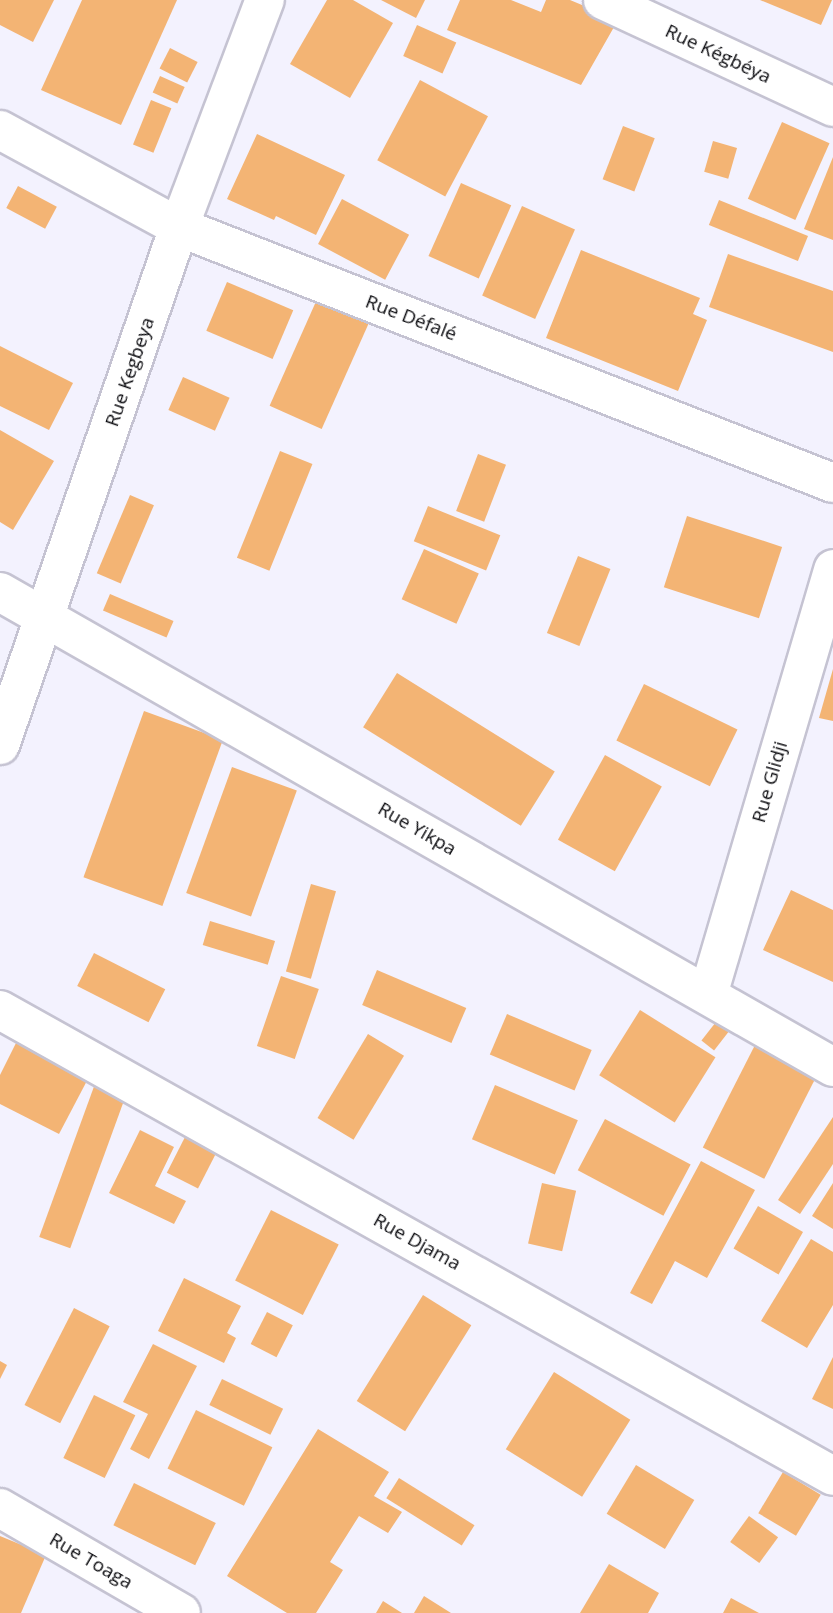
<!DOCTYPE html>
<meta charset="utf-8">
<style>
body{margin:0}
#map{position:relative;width:833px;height:1613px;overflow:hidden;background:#f3f2fe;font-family:"Open Sans",sans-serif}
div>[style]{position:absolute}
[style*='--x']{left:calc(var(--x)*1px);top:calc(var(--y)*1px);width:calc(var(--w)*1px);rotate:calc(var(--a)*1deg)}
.building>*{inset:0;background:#f3b474;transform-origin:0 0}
.roads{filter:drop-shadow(2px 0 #c5c3d2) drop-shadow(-2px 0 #c5c3d2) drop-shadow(0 2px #c5c3d2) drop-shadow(0 -2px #c5c3d2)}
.minor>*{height:38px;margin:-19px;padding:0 19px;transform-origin:19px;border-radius:19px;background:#fff}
span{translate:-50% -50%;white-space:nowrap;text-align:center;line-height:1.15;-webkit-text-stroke:7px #fff;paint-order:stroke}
.street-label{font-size:19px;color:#0d0d11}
</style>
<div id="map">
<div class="building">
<i style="clip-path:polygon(0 0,54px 0,33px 42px,0 25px)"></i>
<i style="clip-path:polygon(82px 0,177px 0,121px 125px,41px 90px)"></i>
<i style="clip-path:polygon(327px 0,353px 0,393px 23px,350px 98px,290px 64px)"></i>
<i style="clip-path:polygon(381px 0,425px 0,416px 18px)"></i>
<i style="clip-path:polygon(460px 0,511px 0,541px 12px,546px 0,570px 0,618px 20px,581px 85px,447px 30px)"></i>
<i style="clip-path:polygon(760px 0,832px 0,821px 25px)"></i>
<i style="left:417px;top:25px;width:43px;height:34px;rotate:24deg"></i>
<i style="left:170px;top:48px;width:31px;height:23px;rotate:27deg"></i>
<i style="left:160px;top:76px;width:27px;height:18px;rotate:24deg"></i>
<i style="left:420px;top:80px;width:77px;height:91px;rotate:28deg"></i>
<i style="left:151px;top:100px;width:22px;height:48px;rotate:22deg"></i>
<i style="left:782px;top:122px;width:52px;height:84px;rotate:24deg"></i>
<i style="left:623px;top:126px;width:34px;height:57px;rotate:21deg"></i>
<i style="clip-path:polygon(257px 134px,345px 175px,316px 235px,276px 216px,274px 220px,227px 199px)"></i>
<i style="left:713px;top:141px;width:25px;height:32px;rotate:16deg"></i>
<i style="clip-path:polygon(833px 157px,833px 240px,804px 229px)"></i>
<i style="left:461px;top:183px;width:55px;height:80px;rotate:24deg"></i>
<i style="left:18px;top:186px;width:44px;height:25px;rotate:28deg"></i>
<i style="left:342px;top:199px;width:76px;height:51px;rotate:28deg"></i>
<i style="left:719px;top:200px;width:96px;height:27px;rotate:22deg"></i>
<i style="left:522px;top:206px;width:58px;height:98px;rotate:24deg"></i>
<i style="clip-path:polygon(581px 250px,700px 298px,693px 314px,707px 320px,678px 391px,546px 338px)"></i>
<i style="clip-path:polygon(728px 254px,833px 291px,833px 352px,709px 307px)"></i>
<i style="left:227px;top:282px;width:72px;height:53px;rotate:23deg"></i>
<i style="left:318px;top:297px;width:57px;height:119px;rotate:24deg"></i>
<i style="clip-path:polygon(0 346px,73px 383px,49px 430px,0 406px)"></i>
<i style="left:183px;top:377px;width:51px;height:36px;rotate:24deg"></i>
<i style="clip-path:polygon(0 430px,54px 461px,13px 530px,0 522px)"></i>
<i style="left:280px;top:451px;width:35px;height:115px;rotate:22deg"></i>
<i style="left:478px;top:454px;width:30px;height:61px;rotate:21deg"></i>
<i style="left:130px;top:495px;width:26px;height:85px;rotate:23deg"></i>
<i style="left:428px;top:506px;width:78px;height:38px;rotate:22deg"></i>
<i style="left:687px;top:516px;width:100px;height:75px;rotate:18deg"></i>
<i style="left:424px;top:549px;width:60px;height:55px;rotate:24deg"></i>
<i style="left:578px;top:556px;width:35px;height:83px;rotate:22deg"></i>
<i style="left:110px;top:594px;width:69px;height:18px;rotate:23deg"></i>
<i style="clip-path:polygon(833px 669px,833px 721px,819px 718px)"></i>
<i style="left:397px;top:673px;width:186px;height:64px;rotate:32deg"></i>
<i style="left:644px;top:684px;width:104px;height:63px;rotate:26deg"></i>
<i style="left:144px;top:711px;width:84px;height:177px;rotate:20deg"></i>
<i style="left:605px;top:755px;width:65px;height:97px;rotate:29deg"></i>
<i style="left:232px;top:767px;width:69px;height:134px;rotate:20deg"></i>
<i style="left:311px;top:884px;width:26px;height:91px;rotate:16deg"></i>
<i style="clip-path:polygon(791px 890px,833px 910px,833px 982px,763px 950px)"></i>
<i style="left:210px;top:921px;width:68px;height:25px;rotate:17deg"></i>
<i style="left:94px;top:953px;width:80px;height:37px;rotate:27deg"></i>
<i style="left:377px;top:970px;width:97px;height:38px;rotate:23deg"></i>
<i style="left:281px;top:976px;width:40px;height:74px;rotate:19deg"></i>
<i style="left:640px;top:1010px;width:89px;height:77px;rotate:32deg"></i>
<i style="left:723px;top:1013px;width:16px;height:35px;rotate:38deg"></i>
<i style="left:507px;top:1014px;width:92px;height:44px;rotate:23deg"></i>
<i style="left:368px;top:1034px;width:42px;height:98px;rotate:31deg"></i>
<i style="clip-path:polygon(18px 1039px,90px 1075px,59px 1134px,0 1104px,0 1075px)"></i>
<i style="left:755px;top:1045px;width:69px;height:115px;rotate:27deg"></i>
<i style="left:96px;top:1081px;width:33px;height:166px;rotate:20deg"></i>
<i style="left:495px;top:1085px;width:90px;height:59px;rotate:23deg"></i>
<i style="clip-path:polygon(833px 1117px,833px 1164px,800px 1214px,778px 1200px)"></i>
<i style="left:605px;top:1119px;width:97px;height:58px;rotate:28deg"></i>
<i style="clip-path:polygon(140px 1130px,174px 1147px,155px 1186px,186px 1201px,174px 1224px,109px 1193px)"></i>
<i style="left:185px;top:1137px;width:35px;height:40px;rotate:27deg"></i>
<i style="clip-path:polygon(701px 1161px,755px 1190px,707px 1278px,675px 1261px,652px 1304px,630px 1293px)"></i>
<i style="left:542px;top:1183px;width:35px;height:62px;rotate:13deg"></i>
<i style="clip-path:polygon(833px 1183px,833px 1229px,812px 1216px)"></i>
<i style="left:758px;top:1206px;width:52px;height:49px;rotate:30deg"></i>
<i style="left:271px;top:1210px;width:76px;height:79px;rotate:27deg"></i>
<i style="clip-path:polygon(811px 1239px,833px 1252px,833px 1305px,807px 1348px,761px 1321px)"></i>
<i style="clip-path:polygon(184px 1278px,241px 1306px,227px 1333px,236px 1338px,224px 1363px,158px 1331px)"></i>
<i style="left:423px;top:1295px;width:57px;height:125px;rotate:32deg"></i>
<i style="left:74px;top:1308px;width:40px;height:109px;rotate:27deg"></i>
<i style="left:267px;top:1312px;width:29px;height:36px;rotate:27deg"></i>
<i style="clip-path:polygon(153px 1344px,197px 1366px,149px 1459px,130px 1449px,148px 1414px,123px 1402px)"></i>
<i style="clip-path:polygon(833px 1357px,833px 1409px,812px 1399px)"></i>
<i style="clip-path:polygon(0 1361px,7px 1365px,0 1379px)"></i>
<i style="left:554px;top:1372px;width:90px;height:91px;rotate:32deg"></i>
<i style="left:222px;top:1379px;width:68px;height:29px;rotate:26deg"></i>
<i style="left:94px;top:1395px;width:46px;height:70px;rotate:26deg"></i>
<i style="left:196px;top:1410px;width:85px;height:65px;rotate:26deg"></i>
<i style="clip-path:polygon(318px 1429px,389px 1472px,374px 1496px,402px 1512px,388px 1533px,359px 1516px,330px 1562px,343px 1570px,316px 1613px,287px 1613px,227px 1576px)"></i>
<i style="left:636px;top:1465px;width:68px;height:57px;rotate:31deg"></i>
<i style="left:783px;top:1472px;width:44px;height:48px;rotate:31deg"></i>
<i style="left:399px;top:1478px;width:89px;height:24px;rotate:32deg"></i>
<i style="left:134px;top:1483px;width:91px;height:47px;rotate:26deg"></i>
<i style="left:749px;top:1516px;width:36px;height:32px;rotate:36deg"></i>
<i style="clip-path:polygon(0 1536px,46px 1555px,21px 1613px,0 1613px)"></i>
<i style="clip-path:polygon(609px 1564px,659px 1593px,648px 1613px,580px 1613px)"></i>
<i style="clip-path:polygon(424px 1596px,451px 1613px,414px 1613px)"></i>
<i style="clip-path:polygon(731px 1598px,759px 1613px,723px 1613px)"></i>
<i style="clip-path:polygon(383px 1601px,402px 1613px,376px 1613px)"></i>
</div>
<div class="roads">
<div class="minor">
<i style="--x:603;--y:0;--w:254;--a:24.9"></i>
<i style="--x:0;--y:130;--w:204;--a:28.5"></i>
<i style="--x:179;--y:227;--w:702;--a:21.38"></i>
<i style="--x:0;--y:592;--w:959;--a:29.69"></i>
<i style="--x:0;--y:745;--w:548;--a:-70.94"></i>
<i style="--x:179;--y:227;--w:243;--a:-69.3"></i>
<i style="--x:708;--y:995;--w:444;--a:-73.6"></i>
<i style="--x:0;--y:1010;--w:954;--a:29.22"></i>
<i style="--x:0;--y:1508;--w:209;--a:30.1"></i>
</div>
</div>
<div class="street-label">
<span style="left:718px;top:54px;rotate:25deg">Rue Kégbéya</span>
<span style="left:411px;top:318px;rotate:21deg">Rue Défalé</span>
<span style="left:130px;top:372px;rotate:-71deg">Rue Kegbeya</span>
<span style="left:770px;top:782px;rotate:-74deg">Rue Glidji</span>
<span style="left:417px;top:829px;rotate:30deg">Rue Yikpa</span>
<span style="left:417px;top:1242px;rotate:29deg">Rue Djama</span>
<span style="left:91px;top:1561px;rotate:30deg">Rue Toaga</span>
</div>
</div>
